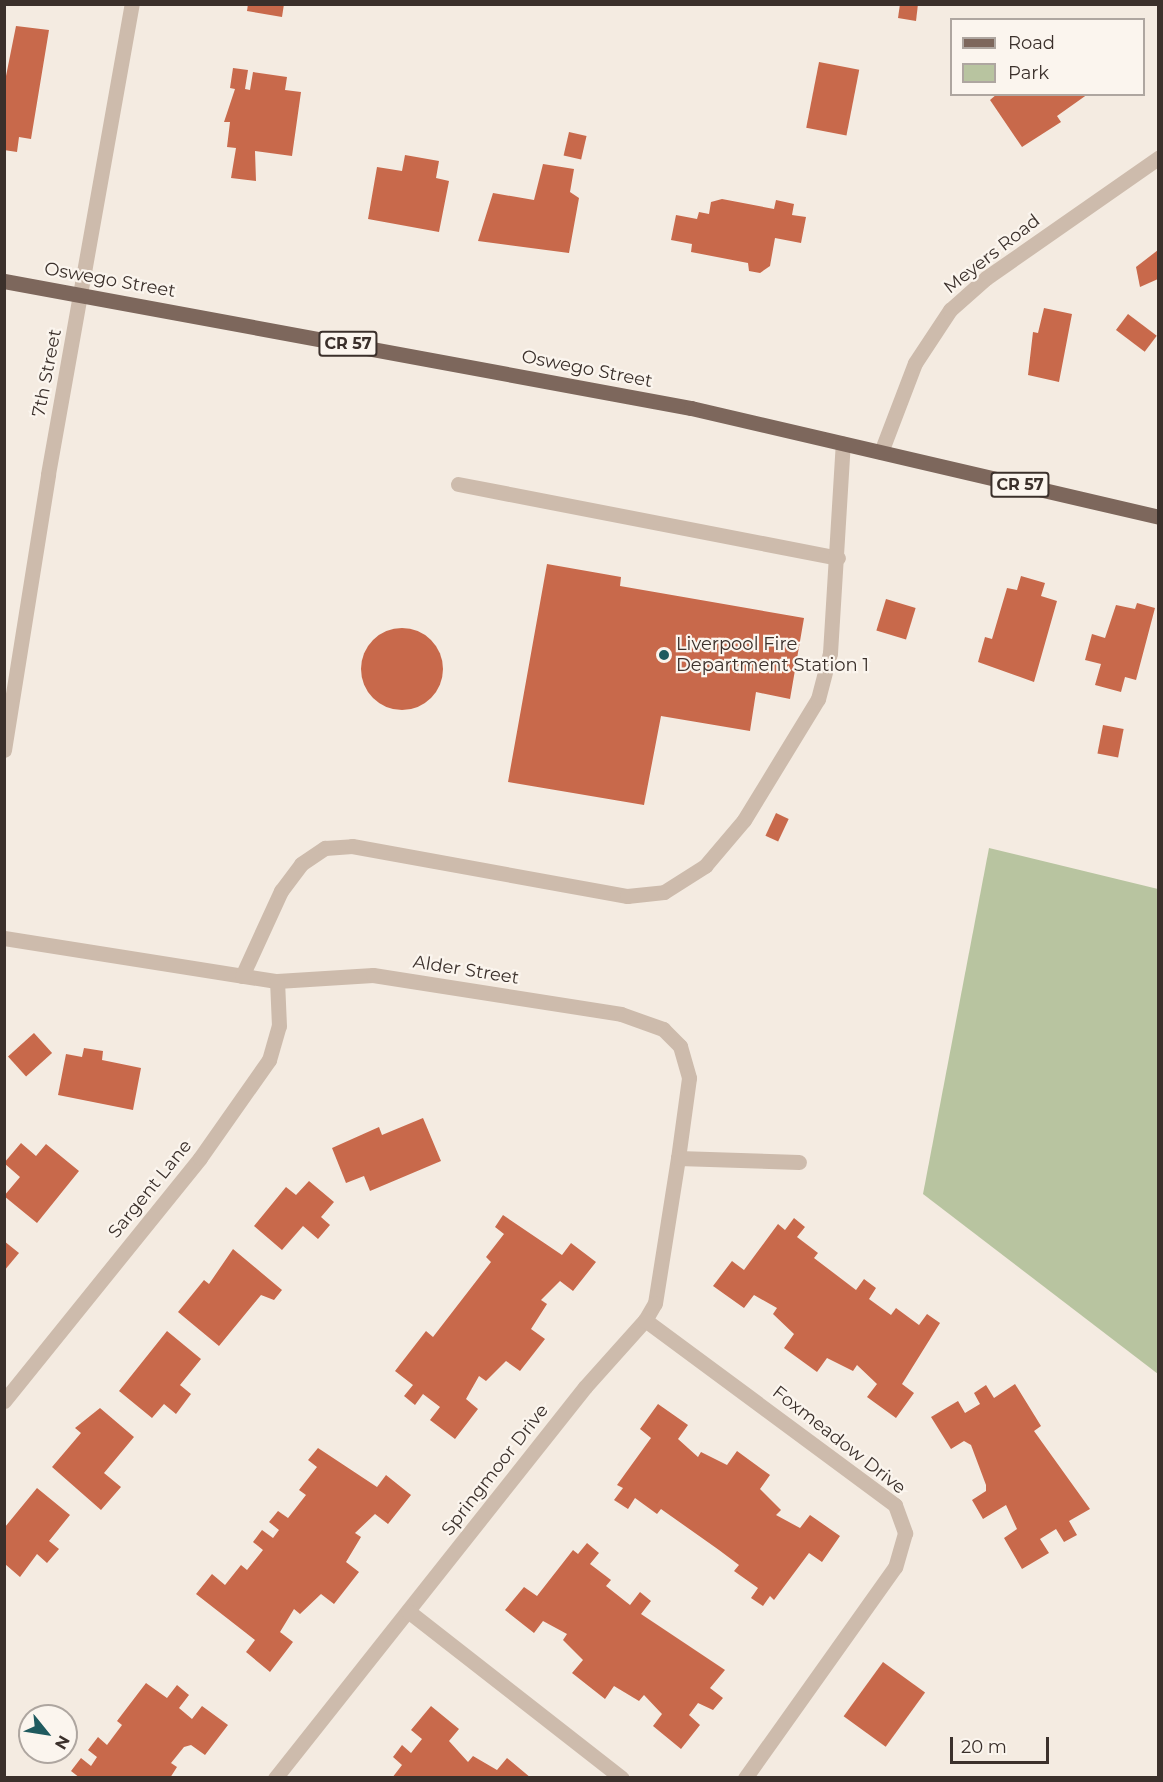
<!DOCTYPE html>
<style>
body{margin:0}
#map{position:relative;width:1163px;height:1782px;overflow:hidden;background:#f4ebe1;font-family:Montserrat,sans-serif}
div>[style]{position:absolute}
[style*='--x']{left:calc(var(--x)*1px);top:calc(var(--y)*1px);width:calc(var(--w)*1px);rotate:calc(var(--a)*1deg)}
.green>*{inset:0;background:#b8c4a0}
.building>*{inset:0;background:#c8694b;transform-origin:0 0}
.round{border-radius:50%}
.minor>*{height:15px;margin:-7.5px;padding:0 7.5px;transform-origin:7.5px;border-radius:7.5px;background:#cdbbac}
.major>*{height:15px;margin:-7.5px;padding:0 7.5px;transform-origin:7.5px;border-radius:7.5px;background:#7d675c}
.dots>*{width:16px;height:16px;translate:-50% -50%;box-sizing:border-box;border:3px solid #fbf5ee;border-radius:50%}
span{translate:-50% -50%;white-space:nowrap;text-align:center;line-height:1.15;-webkit-text-stroke:4.5px #fbf5ee;paint-order:stroke}
.shield-label span{padding:2px 4px;background:#fbf5ee;border:2px solid;border-radius:4px;-webkit-text-stroke-width:0}
.shield-label{font-size:16px;color:#3b302b;font-weight:700}
.street-label{font-size:18px;color:#3b302b}
.poi-label{font-size:18px;color:#3b302b}
.left{translate:0 -50%;text-align:left}
.frame{position:absolute;inset:0;border:6px solid #3b302b;pointer-events:none}
.legend{position:absolute;left:950px;top:18px;width:195px;height:78px;box-sizing:border-box;background:#fbf5ee;border:2px solid #aea6a0;margin:0;padding:8px 10px;list-style:none;font-size:18px;color:#3b302b}
.legend li{display:flex;align-items:center;gap:12px;height:30px}
.legend b{width:30px;border:2px solid #aea6a0}
.north{position:absolute;left:18px;top:1704px;width:60px;height:60px;box-sizing:border-box;background:#fbf5ee;border:2px solid #aea6a0;border-radius:50%;rotate:120deg;font-size:16px;font-weight:700;line-height:24px;text-align:center;color:#3b302b}
.north::after{content:'';display:block;margin:auto;width:21px;height:27px;background:#1f5a5e;clip-path:polygon(50% 0,100% 100%,50% 72%,0 100%)}
.scale{position:absolute;left:950px;top:1737px;width:99px;height:27px;box-sizing:border-box;border:3px solid #3b302b;border-top:0;padding-left:8px;font-size:18px;line-height:21px;white-space:nowrap;color:#3b302b;-webkit-text-stroke:4px #fbf5ee;paint-order:stroke}
</style>
<div id="map">
<div class="green">
<i style="clip-path:polygon(989px 848px,1158px 889px,1158px 1374px,923px 1194px)"></i>
</div>
<div class="building">
<i style="clip-path:polygon(248px 4px,284px 4px,282px 17px,247px 11px)"></i>
<i style="clip-path:polygon(900px 4px,918px 4px,916px 21px,898px 18px)"></i>
<i style="clip-path:polygon(16px 26px,49px 30px,31px 139px,19px 137px,17px 152px,4px 150px,4px 86px)"></i>
<i style="left:819px;top:62px;width:41px;height:67px;rotate:11deg"></i>
<i style="clip-path:polygon(233px 68px,248px 70px,245px 89px,250px 90px,253px 72px,287px 77px,285px 90px,301px 92px,292px 156px,255px 151px,256px 181px,231px 178px,236px 148px,227px 147px,230px 122px,224px 122px,235px 89px,230px 88px)"></i>
<i style="clip-path:polygon(997px 94px,1088px 94px,1057px 116px,1061px 122px,1022px 147px,990px 100px)"></i>
<i style="left:569px;top:132px;width:18px;height:24px;rotate:13deg"></i>
<i style="clip-path:polygon(405px 155px,439px 161px,436px 178px,449px 181px,439px 232px,368px 219px,377px 167px,402px 171px)"></i>
<i style="clip-path:polygon(543px 164px,574px 169px,570px 192px,579px 198px,569px 253px,478px 241px,493px 193px,534px 200px)"></i>
<i style="clip-path:polygon(722px 199px,774px 209px,776px 200px,794px 204px,792px 215px,806px 217px,801px 243px,775px 238px,770px 266px,760px 273px,749px 271px,748px 263px,691px 252px,692px 244px,671px 240px,676px 215px,697px 219px,699px 212px,709px 214px,711px 202px)"></i>
<i style="clip-path:polygon(1158px 250px,1158px 279px,1140px 287px,1136px 267px)"></i>
<i style="clip-path:polygon(1044px 308px,1072px 314px,1059px 382px,1028px 375px,1033px 332px,1038px 333px)"></i>
<i style="left:1128px;top:314px;width:36px;height:20px;rotate:37deg"></i>
<i style="clip-path:polygon(547px 564px,621px 577px,620px 586px,804px 618px,790px 699px,756px 692px,750px 731px,661px 716px,644px 805px,508px 782px)"></i>
<i style="clip-path:polygon(1021px 576px,1045px 583px,1041px 596px,1057px 601px,1034px 682px,978px 662px,985px 637px,992px 639px,1007px 588px,1017px 590px)"></i>
<i style="left:886px;top:599px;width:31px;height:33px;rotate:17deg"></i>
<i style="clip-path:polygon(1137px 603px,1155px 608px,1136px 680px,1125px 677px,1121px 692px,1095px 685px,1101px 664px,1085px 660px,1092px 634px,1105px 638px,1116px 605px,1135px 609px)"></i>
<i class="round" style="left:361px;top:628px;width:82px;height:82px"></i>
<i style="left:1103px;top:725px;width:21px;height:29px;rotate:11deg"></i>
<i style="left:776px;top:813px;width:14px;height:25px;rotate:25deg"></i>
<i style="left:34px;top:1033px;width:27px;height:35px;rotate:48deg"></i>
<i style="clip-path:polygon(84px 1048px,103px 1051px,102px 1060px,141px 1068px,133px 1110px,58px 1095px,66px 1054px,82px 1057px)"></i>
<i style="clip-path:polygon(423px 1118px,441px 1161px,370px 1191px,364px 1176px,346px 1183px,332px 1148px,379px 1127px,382px 1135px)"></i>
<i style="clip-path:polygon(21px 1143px,36px 1156px,46px 1144px,79px 1171px,37px 1223px,4px 1196px,20px 1177px,4px 1163px)"></i>
<i style="clip-path:polygon(309px 1181px,334px 1202px,321px 1217px,330px 1225px,318px 1239px,303px 1226px,282px 1250px,254px 1226px,286px 1187px,296px 1195px)"></i>
<i style="clip-path:polygon(503px 1215px,562px 1255px,571px 1243px,596px 1262px,573px 1291px,560px 1281px,541px 1300px,547px 1304px,531px 1329px,545px 1339px,520px 1371px,506px 1361px,486px 1381px,479px 1376px,466px 1399px,478px 1409px,455px 1439px,430px 1420px,440px 1407px,423px 1394px,415px 1405px,404px 1396px,413px 1385px,395px 1371px,426px 1331px,433px 1337px,491px 1262px,486px 1257px,504px 1234px,495px 1227px)"></i>
<i style="clip-path:polygon(794px 1218px,805px 1227px,797px 1237px,818px 1253px,814px 1258px,856px 1290px,864px 1279px,876px 1288px,869px 1299px,891px 1315px,896px 1308px,919px 1325px,927px 1314px,940px 1323px,902px 1384px,914px 1393px,896px 1418px,867px 1397px,877px 1384px,857px 1365px,853px 1371px,827px 1358px,817px 1372px,784px 1348px,794px 1334px,773px 1314px,777px 1308px,754px 1295px,744px 1308px,713px 1286px,732px 1261px,744px 1270px,778px 1224px,785px 1230px)"></i>
<i style="clip-path:polygon(4px 1241px,19px 1253px,4px 1271px)"></i>
<i style="clip-path:polygon(233px 1249px,282px 1290px,274px 1300px,261px 1295px,219px 1346px,178px 1312px,204px 1280px,209px 1284px)"></i>
<i style="clip-path:polygon(167px 1331px,201px 1359px,180px 1385px,191px 1394px,176px 1414px,164px 1404px,152px 1418px,119px 1391px)"></i>
<i style="clip-path:polygon(1015px 1384px,1041px 1426px,1034px 1431px,1090px 1509px,1069px 1521px,1077px 1535px,1064px 1542px,1056px 1529px,1040px 1539px,1049px 1553px,1022px 1569px,1004px 1538px,1017px 1529px,1006px 1505px,983px 1519px,972px 1500px,986px 1491px,986px 1485px,971px 1445px,964px 1441px,951px 1449px,931px 1417px,958px 1401px,965px 1413px,980px 1404px,974px 1393px,986px 1385px,994px 1398px)"></i>
<i style="clip-path:polygon(658px 1404px,688px 1425px,678px 1439px,698px 1457px,701px 1452px,727px 1465px,737px 1451px,770px 1475px,760px 1489px,781px 1510px,776px 1515px,800px 1528px,810px 1515px,840px 1536px,822px 1562px,809px 1553px,774px 1600px,770px 1596px,763px 1606px,751px 1598px,758px 1588px,734px 1571px,739px 1565px,719px 1550px,661px 1509px,657px 1514px,635px 1498px,628px 1509px,614px 1500px,623px 1488px,617px 1485px,651px 1438px,640px 1429px)"></i>
<i style="clip-path:polygon(100px 1408px,134px 1437px,104px 1473px,121px 1487px,101px 1510px,52px 1467px,81px 1433px,75px 1428px)"></i>
<i style="clip-path:polygon(318px 1448px,377px 1487px,386px 1475px,411px 1495px,388px 1524px,375px 1514px,355px 1533px,361px 1537px,346px 1562px,359px 1572px,334px 1604px,321px 1594px,300px 1614px,294px 1609px,280px 1632px,293px 1642px,270px 1672px,246px 1652px,255px 1640px,196px 1594px,212px 1574px,225px 1585px,241px 1565px,247px 1570px,263px 1550px,253px 1542px,262px 1530px,273px 1538px,279px 1530px,269px 1522px,278px 1511px,288px 1518px,306px 1495px,299px 1490px,317px 1467px,308px 1460px)"></i>
<i style="clip-path:polygon(37px 1488px,70px 1515px,49px 1541px,59px 1549px,47px 1563px,37px 1554px,20px 1577px,5px 1564px,5px 1527px)"></i>
<i style="clip-path:polygon(587px 1543px,599px 1553px,590px 1564px,611px 1580px,606px 1586px,630px 1605px,640px 1592px,651px 1601px,641px 1614px,725px 1670px,710px 1688px,723px 1698px,713px 1710px,698px 1703px,689px 1715px,700px 1725px,681px 1749px,653px 1726px,662px 1714px,644px 1695px,639px 1701px,614px 1686px,605px 1699px,572px 1673px,583px 1660px,563px 1640px,567px 1634px,543px 1621px,534px 1633px,505px 1610px,524px 1587px,537px 1596px,573px 1550px,578px 1554px)"></i>
<i style="left:883px;top:1662px;width:52px;height:67px;rotate:36deg"></i>
<i style="clip-path:polygon(146px 1683px,167px 1698px,177px 1685px,189px 1695px,179px 1708px,192px 1719px,202px 1706px,228px 1725px,205px 1755px,191px 1745px,184px 1747px,171px 1763px,177px 1767px,170px 1778px,80px 1778px,71px 1771px,81px 1758px,91px 1766px,97px 1757px,88px 1750px,98px 1737px,107px 1745px,122px 1725px,117px 1721px)"></i>
<i style="clip-path:polygon(431px 1706px,459px 1729px,449px 1741px,468px 1762px,473px 1756px,497px 1770px,507px 1758px,531px 1778px,392px 1778px,402px 1765px,393px 1757px,402px 1745px,411px 1753px,422px 1739px,411px 1730px)"></i>
</div>
<div class="minor">
<i style="--x:881;--y:452;--w:95;--a:-69.1"></i>
<i style="--x:915;--y:363;--w:64;--a:-56.6"></i>
<i style="--x:950;--y:310;--w:48;--a:-41.6"></i>
<i style="--x:986;--y:278;--w:210;--a:-34.9"></i>
<i style="--x:458;--y:484;--w:387;--a:11"></i>
<i style="--x:4;--y:750;--w:279;--a:-80.9"></i>
<i style="--x:48;--y:474;--w:477;--a:-79.9"></i>
<i style="--x:4;--y:938;--w:276;--a:9"></i>
<i style="--x:277;--y:981;--w:96;--a:-3.6"></i>
<i style="--x:373;--y:975;--w:251;--a:8.9"></i>
<i style="--x:621;--y:1014;--w:45;--a:19.7"></i>
<i style="--x:663;--y:1029;--w:24;--a:45"></i>
<i style="--x:680;--y:1046;--w:33;--a:74"></i>
<i style="--x:689;--y:1078;--w:81;--a:97.8"></i>
<i style="--x:678;--y:1158;--w:147;--a:99"></i>
<i style="--x:655;--y:1303;--w:20;--a:120"></i>
<i style="--x:645;--y:1320;--w:90;--a:131.8"></i>
<i style="--x:585;--y:1387;--w:499;--a:128.4"></i>
<i style="--x:242;--y:976;--w:94;--a:-65.4"></i>
<i style="--x:281;--y:891;--w:34;--a:-53"></i>
<i style="--x:301;--y:864;--w:29;--a:-34"></i>
<i style="--x:325;--y:848;--w:27;--a:-4"></i>
<i style="--x:352;--y:846;--w:280;--a:10.3"></i>
<i style="--x:627;--y:896;--w:37;--a:-6"></i>
<i style="--x:664;--y:892;--w:49;--a:-32.4"></i>
<i style="--x:705;--y:866;--w:60;--a:-49.7"></i>
<i style="--x:744;--y:820;--w:142;--a:-58.6"></i>
<i style="--x:818;--y:699;--w:48;--a:-75.4"></i>
<i style="--x:830;--y:653;--w:210;--a:-86.5"></i>
<i style="--x:678;--y:1158;--w:121;--a:1.9"></i>
<i style="--x:645;--y:1320;--w:311;--a:36.5"></i>
<i style="--x:895;--y:1505;--w:30;--a:70"></i>
<i style="--x:905;--y:1533;--w:35;--a:106"></i>
<i style="--x:895;--y:1567;--w:259;--a:125.4"></i>
<i style="--x:4;--y:1401;--w:312;--a:-51.1"></i>
<i style="--x:200;--y:1158;--w:120;--a:-54.9"></i>
<i style="--x:269;--y:1060;--w:35;--a:-74"></i>
<i style="--x:279;--y:1026;--w:45;--a:-92.5"></i>
<i style="--x:408;--y:1611;--w:271;--a:38"></i>
</div>
<div class="major">
<i style="--x:4;--y:281;--w:699;--a:10.47"></i>
<i style="--x:691;--y:408;--w:480;--a:13.1"></i>
</div>
<div class="dots">
<i style="left:664px;top:655px;background:#1f5a5e"></i>
</div>
<div class="shield-label">
<span style="left:348px;top:344px">CR 57</span>
<span style="left:1020px;top:485px">CR 57</span>
</div>
<div class="street-label">
<span style="left:992px;top:254px;rotate:-38deg">Meyers Road</span>
<span style="left:110px;top:280px;rotate:10deg">Oswego Street</span>
<span style="left:587px;top:369px;rotate:11deg">Oswego Street</span>
<span style="left:47px;top:373px;rotate:-79deg">7th Street</span>
<span style="left:466px;top:970px;rotate:9deg">Alder Street</span>
<span style="left:150px;top:1189px;rotate:-51deg">Sargent Lane</span>
<span style="left:839px;top:1440px;rotate:38deg">Foxmeadow Drive</span>
<span style="left:495px;top:1470px;rotate:-52deg">Springmoor Drive</span>
</div>
<div class="poi-label">
<span class="left" style="left:676px;top:655px">Liverpool Fire<br>Department Station 1</span>
</div>
<div class="frame"></div>
<ul class="legend">
<li><b style="height:8px;background:#7d675c"></b>Road</li>
<li><b style="height:16px;background:#b8c4a0"></b>Park</li>
</ul>
<div class="north">N</div>
<div class="scale">20 m</div>
</div>
